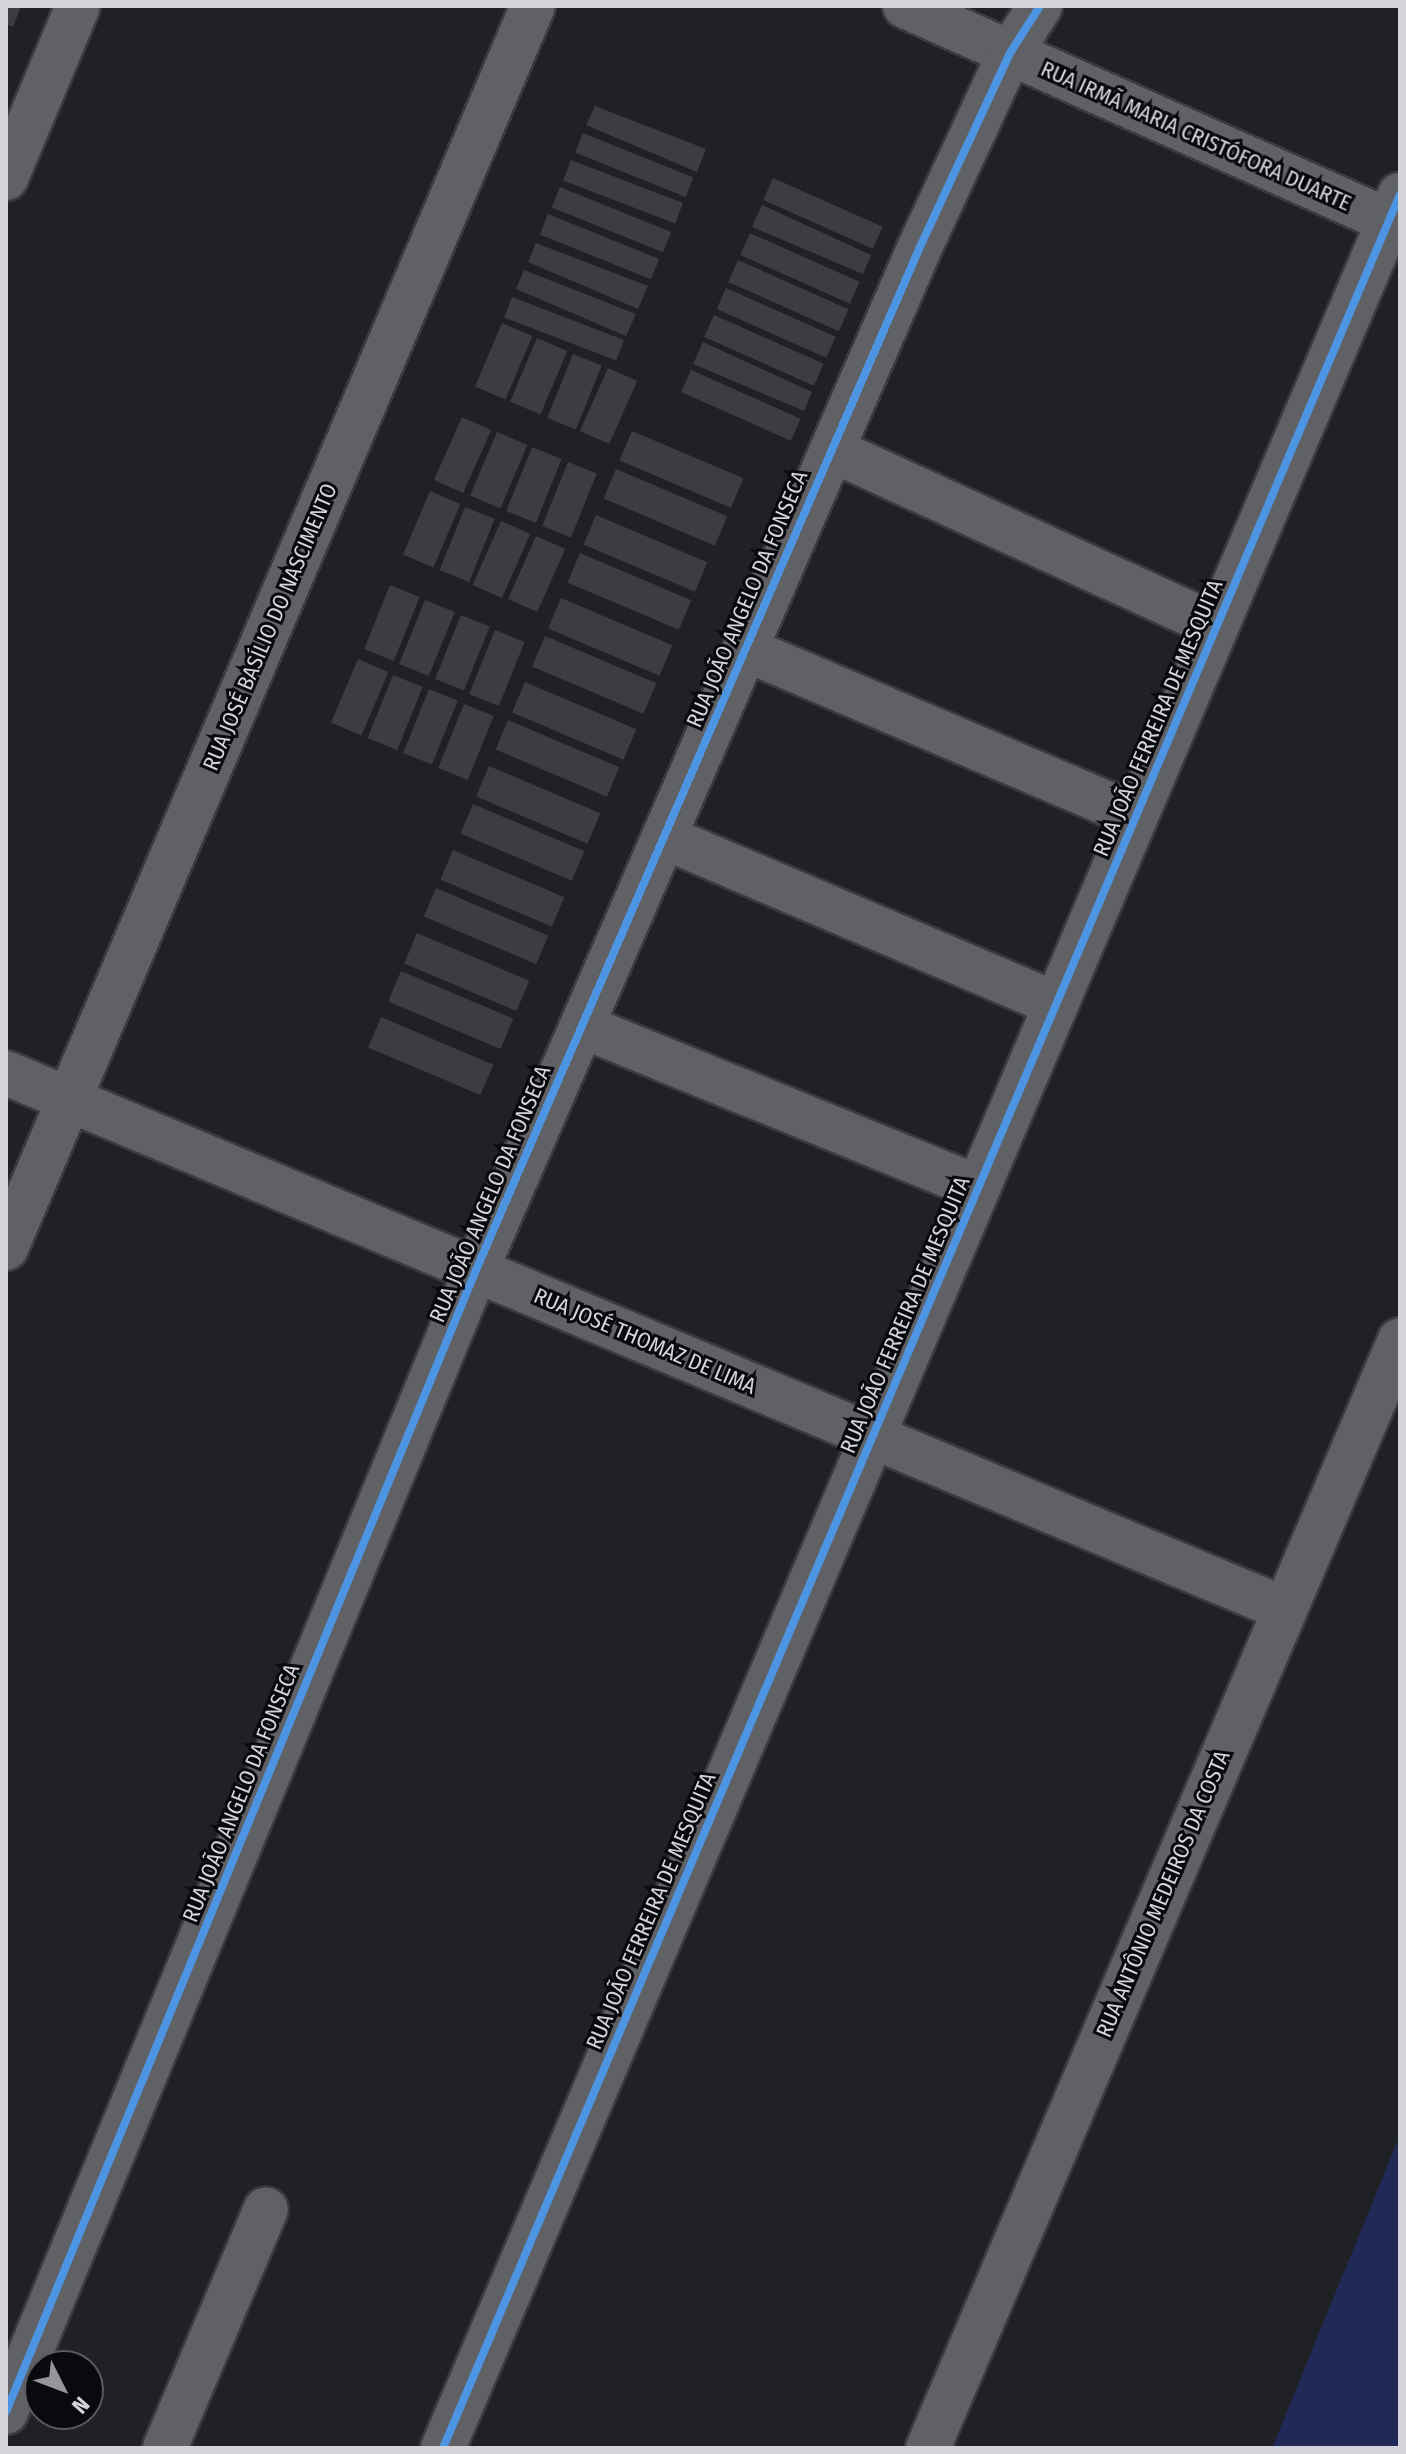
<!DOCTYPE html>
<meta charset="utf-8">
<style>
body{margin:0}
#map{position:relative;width:1406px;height:2454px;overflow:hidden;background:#202125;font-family:"Fira Sans Condensed",sans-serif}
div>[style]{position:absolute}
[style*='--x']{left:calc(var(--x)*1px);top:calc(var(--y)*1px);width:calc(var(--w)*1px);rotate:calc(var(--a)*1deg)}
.green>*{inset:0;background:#212a57}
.building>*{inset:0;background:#3c3d40;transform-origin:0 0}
.roads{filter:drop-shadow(2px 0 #3a3b3f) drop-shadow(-2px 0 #3a3b3f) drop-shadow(0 2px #3a3b3f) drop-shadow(0 -2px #3a3b3f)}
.minor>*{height:44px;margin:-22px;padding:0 22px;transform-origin:22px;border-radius:22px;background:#5f6164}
.cycleway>*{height:8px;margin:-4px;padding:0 4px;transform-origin:4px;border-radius:4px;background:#4d94e3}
span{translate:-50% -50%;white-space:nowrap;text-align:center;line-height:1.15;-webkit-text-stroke:6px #090a0d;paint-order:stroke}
.street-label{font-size:22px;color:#d3d5da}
.frame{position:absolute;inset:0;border:8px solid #d3d5da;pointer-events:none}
.north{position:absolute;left:24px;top:2350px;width:80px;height:80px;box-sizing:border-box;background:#090a0d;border:2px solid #5a5b5f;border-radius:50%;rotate:132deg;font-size:22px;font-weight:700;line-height:32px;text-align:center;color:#d3d5da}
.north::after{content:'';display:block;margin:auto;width:28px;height:36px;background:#94969b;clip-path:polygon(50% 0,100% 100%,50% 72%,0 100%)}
</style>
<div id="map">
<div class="green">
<i style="clip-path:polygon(1400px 2135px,1400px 2448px,1272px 2448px)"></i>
</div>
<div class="building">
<i style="clip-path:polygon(6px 6px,21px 6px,13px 27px,6px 24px)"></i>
<i style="clip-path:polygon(595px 106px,706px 149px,697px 172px,586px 125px)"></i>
<i style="left:583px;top:133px;width:119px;height:21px;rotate:22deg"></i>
<i style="left:571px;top:160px;width:120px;height:22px;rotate:21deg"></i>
<i style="left:773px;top:178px;width:120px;height:24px;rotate:24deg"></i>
<i style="left:560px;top:187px;width:120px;height:22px;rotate:22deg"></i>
<i style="clip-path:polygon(762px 205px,871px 255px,863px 274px,752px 227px)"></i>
<i style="left:548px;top:214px;width:120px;height:22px;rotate:22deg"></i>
<i style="left:750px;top:233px;width:120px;height:24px;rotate:24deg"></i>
<i style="clip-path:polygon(536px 243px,648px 286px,638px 309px,528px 262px)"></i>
<i style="left:738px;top:260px;width:121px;height:24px;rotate:24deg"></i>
<i style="clip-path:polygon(524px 270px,636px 314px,626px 336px,516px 289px)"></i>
<i style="left:726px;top:288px;width:120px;height:23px;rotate:24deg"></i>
<i style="left:512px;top:297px;width:120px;height:22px;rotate:21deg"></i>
<i style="left:714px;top:315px;width:120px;height:24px;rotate:24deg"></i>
<i style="left:502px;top:323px;width:33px;height:69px;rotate:23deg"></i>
<i style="left:537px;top:338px;width:33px;height:69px;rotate:23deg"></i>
<i style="clip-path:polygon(703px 342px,812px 392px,804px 411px,693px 364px)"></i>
<i style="left:573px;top:354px;width:31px;height:69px;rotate:22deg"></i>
<i style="left:608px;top:368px;width:32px;height:69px;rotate:24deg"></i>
<i style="left:691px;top:370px;width:120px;height:24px;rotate:24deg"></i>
<i style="left:462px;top:417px;width:32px;height:69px;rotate:24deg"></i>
<i style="left:632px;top:431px;width:121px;height:32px;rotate:23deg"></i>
<i style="left:497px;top:432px;width:33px;height:69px;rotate:23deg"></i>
<i style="left:532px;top:447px;width:32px;height:69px;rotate:22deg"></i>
<i style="left:568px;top:462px;width:31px;height:69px;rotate:22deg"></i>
<i style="left:616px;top:469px;width:121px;height:32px;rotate:23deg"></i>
<i style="left:430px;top:491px;width:33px;height:69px;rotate:23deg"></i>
<i style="left:465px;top:507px;width:32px;height:68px;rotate:22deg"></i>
<i style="left:596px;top:515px;width:121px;height:32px;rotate:23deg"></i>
<i style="left:501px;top:521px;width:32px;height:70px;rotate:24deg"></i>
<i style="left:536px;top:536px;width:32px;height:69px;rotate:24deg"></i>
<i style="left:580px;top:553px;width:121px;height:32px;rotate:23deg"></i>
<i style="left:390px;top:585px;width:32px;height:69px;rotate:22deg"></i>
<i style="left:561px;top:598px;width:121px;height:33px;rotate:23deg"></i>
<i style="left:425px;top:600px;width:32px;height:69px;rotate:22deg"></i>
<i style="left:461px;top:615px;width:31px;height:69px;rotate:22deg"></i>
<i style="left:495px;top:630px;width:32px;height:69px;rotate:22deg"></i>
<i style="left:545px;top:636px;width:121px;height:33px;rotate:23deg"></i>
<i style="left:358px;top:659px;width:33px;height:69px;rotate:23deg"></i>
<i style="left:393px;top:675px;width:32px;height:68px;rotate:22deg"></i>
<i style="left:525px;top:682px;width:121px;height:33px;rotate:23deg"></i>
<i style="left:429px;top:689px;width:31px;height:69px;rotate:22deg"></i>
<i style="left:464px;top:704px;width:32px;height:69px;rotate:22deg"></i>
<i style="left:508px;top:720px;width:121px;height:32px;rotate:23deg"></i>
<i style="left:489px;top:766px;width:121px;height:33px;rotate:23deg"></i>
<i style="left:473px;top:804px;width:121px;height:32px;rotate:23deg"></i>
<i style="left:453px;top:850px;width:121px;height:32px;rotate:23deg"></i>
<i style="left:436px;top:888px;width:122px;height:31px;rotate:23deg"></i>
<i style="left:417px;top:933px;width:122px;height:33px;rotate:23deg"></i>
<i style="left:401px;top:971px;width:122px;height:33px;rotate:23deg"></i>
<i style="left:381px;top:1017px;width:122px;height:33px;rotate:23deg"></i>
</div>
<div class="roads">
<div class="minor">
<i style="--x:905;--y:6;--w:542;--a:23.96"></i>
<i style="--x:6;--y:178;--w:186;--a:-67.3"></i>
<i style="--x:832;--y:450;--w:423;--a:24.6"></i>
<i style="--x:745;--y:649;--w:425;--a:23.1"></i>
<i style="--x:664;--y:837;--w:426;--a:23.1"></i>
<i style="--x:582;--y:1026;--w:428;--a:22.2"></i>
<i style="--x:6;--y:1073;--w:1386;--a:22.75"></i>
<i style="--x:6;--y:1248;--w:1349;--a:-67.01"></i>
<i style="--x:6;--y:2412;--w:1235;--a:-67.63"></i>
<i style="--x:476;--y:1270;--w:1113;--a:-66.54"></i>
<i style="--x:919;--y:249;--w:216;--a:-65.1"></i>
<i style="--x:1010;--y:53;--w:56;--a:-57.4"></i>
<i style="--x:165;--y:2448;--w:259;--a:-67.1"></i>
<i style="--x:443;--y:2448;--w:2448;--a:-66.99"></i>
<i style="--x:928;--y:2448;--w:1204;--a:-66.93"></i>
</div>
</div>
<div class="cycleway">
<i style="--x:6;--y:2412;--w:1235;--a:-67.63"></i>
<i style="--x:476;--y:1270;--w:1113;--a:-66.54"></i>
<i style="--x:919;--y:249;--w:216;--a:-65.1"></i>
<i style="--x:1010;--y:53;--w:56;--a:-57.4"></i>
<i style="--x:443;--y:2448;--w:2448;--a:-66.99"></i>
</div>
<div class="street-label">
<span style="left:1196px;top:136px;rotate:24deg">RUA IRMÃ MARIA CRISTÓFORA DUARTE</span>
<span style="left:747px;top:599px;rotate:-67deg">RUA JOÃO ANGELO DA FONSECA</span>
<span style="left:270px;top:627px;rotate:-67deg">RUA JOSÉ BASÍLIO DO NASCIMENTO</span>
<span style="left:1158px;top:718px;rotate:-67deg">RUA JOÃO FERREIRA DE MESQUITA</span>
<span style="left:490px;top:1194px;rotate:-67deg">RUA JOÃO ANGELO DA FONSECA</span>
<span style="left:905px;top:1315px;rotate:-67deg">RUA JOÃO FERREIRA DE MESQUITA</span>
<span style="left:645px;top:1341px;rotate:23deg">RUA JOSÉ THOMAZ DE LIMA</span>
<span style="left:241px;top:1793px;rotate:-68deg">RUA JOÃO ANGELO DA FONSECA</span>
<span style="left:1163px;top:1894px;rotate:-67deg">RUA ANTÔNIO MEDEIROS DA COSTA</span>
<span style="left:651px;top:1911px;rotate:-67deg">RUA JOÃO FERREIRA DE MESQUITA</span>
</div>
<div class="frame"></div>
<div class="north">N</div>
</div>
